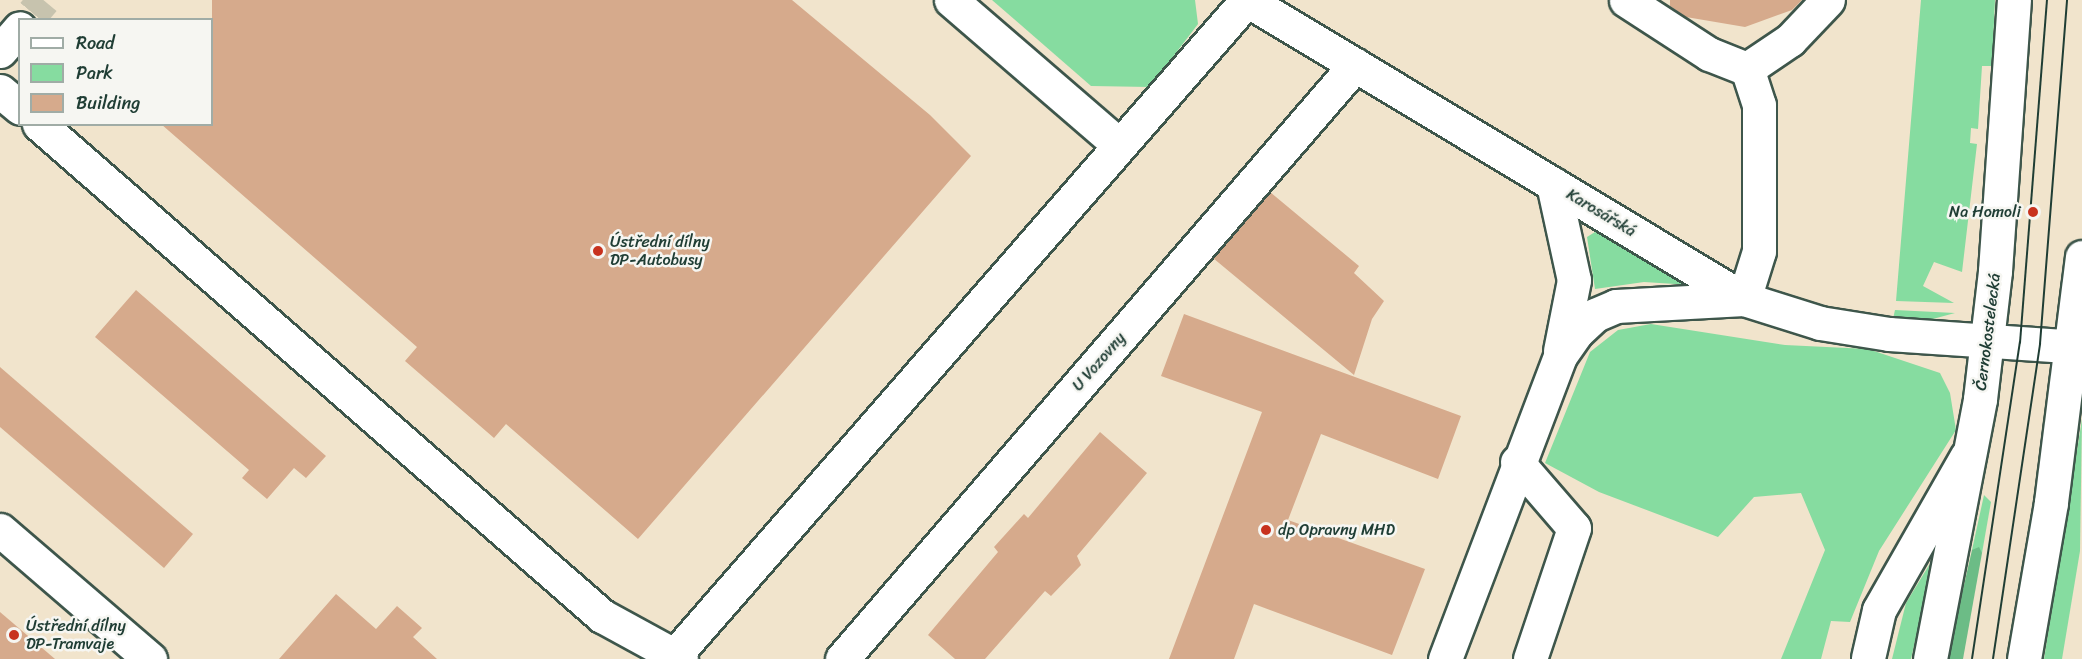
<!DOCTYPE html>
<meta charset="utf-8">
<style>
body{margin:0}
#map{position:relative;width:2082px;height:659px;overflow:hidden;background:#f1e4cc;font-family:Sriracha,sans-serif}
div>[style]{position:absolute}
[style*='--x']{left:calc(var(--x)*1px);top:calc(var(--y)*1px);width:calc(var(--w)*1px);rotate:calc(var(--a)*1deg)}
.green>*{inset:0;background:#86dca0}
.forest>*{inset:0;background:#6cbc86}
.building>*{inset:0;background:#d6aa8c}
.minor-tunnel>*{height:33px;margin-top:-16.5px;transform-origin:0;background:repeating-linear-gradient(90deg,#c7c3ae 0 33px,transparent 0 49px)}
.roads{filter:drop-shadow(2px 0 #3e564b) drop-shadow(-2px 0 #3e564b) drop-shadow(0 2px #3e564b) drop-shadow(0 -2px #3e564b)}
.minor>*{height:33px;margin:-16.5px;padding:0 16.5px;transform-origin:16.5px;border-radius:16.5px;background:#fff}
.major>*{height:33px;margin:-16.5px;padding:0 16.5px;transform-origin:16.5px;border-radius:16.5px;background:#fff}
.tram>*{height:1.5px;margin:-0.75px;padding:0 0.75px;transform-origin:0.75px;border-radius:0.75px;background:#1f3d34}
.dots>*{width:16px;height:16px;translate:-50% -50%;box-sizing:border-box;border:3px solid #f6f6f2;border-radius:50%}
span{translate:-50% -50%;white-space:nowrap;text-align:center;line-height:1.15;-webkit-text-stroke:5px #f6f6f2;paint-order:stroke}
.poi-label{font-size:16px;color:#1f3d34}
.right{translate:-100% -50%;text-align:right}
.left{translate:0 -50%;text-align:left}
.street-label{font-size:16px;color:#1f3d34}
.legend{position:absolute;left:18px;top:18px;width:195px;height:108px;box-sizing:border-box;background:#f6f6f2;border:2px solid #a0aca6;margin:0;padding:8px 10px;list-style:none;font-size:18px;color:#1f3d34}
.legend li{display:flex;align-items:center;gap:12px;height:30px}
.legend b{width:30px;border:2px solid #a0aca6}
</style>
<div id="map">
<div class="green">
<i style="clip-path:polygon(992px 0,1195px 0,1198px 24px,1150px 87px,1091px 86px)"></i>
<i style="clip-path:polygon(1921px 0,1995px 0,1992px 66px,1982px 66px,1978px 129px,1971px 128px,1970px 143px,1977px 144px,1962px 272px,1934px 262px,1923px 286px,1954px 303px,1896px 301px)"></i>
<i style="clip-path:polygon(1600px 229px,1691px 285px,1644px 282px,1595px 289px,1587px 237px)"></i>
<i style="clip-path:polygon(1895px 310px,1955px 313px,1929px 320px,1893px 319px)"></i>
<i style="clip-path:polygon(1651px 324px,1785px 345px,1868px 349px,1940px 373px,1950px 393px,1956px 430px,1879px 551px,1850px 622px,1831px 621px,1821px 659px,1781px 659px,1825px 550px,1801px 493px,1754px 497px,1718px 537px,1599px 492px,1545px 463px,1590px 352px,1618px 330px)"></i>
<i style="clip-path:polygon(2082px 419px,2080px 551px,2062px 659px,2044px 659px)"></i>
<i style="clip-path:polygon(1984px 495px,1991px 502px,1982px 553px,1972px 550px)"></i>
<i style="clip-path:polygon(1934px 557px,1911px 659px,1892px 659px,1906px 603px)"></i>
</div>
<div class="forest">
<i style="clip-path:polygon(1979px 547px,1982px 553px,1963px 659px,1947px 659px,1972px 550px)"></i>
</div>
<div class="building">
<i style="clip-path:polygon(212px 0,792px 0,930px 115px,971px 156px,638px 539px,506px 424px,494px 438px,405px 361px,417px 347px,161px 124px,212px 124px)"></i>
<i style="clip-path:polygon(1670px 0,1802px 0,1792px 10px,1745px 27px,1686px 17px,1670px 6px)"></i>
<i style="clip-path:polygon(1270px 192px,1359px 266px,1354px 273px,1384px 301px,1372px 319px,1354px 375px,1213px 258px)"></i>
<i style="clip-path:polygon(136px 290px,326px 456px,306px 478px,294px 468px,267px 499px,242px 478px,249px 470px,95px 337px)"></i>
<i style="clip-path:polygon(1184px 314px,1461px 416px,1438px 479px,1321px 434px,1288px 520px,1425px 569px,1392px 655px,1254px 604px,1234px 659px,1169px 659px,1262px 412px,1161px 376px)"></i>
<i style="clip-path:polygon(0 367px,193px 534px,164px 568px,0 427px)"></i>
<i style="clip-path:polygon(1100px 432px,1147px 473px,1077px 556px,1081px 565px,1051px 596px,1045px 591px,985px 659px,955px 659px,928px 635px,998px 552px,994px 547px,1024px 514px,1028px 518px)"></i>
<i style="clip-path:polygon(336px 594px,376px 629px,397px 606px,422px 628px,413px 637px,437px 659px,279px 659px)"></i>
<i style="clip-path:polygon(0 612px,55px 659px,0 659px)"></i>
</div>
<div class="minor-tunnel">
<i style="--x:33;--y:13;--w:17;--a:-50"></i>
</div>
<div class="roads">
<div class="minor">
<i style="--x:951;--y:0;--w:222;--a:40.8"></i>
<i style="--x:0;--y:51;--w:30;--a:-49"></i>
<i style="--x:1747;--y:69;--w:52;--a:-34"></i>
<i style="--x:1790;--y:40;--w:55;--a:-46.5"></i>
<i style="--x:0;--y:91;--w:26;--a:40"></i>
<i style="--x:39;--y:124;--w:748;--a:41.15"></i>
<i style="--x:602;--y:616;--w:90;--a:28.6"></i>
<i style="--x:1553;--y:184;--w:98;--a:77.7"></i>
<i style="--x:1574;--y:280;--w:72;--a:101.2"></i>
<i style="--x:1517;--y:462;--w:87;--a:49.2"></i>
<i style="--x:1574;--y:528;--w:138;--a:108.6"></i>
<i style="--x:0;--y:530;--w:198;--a:40.7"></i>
<i style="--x:676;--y:654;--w:868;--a:-48.88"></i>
<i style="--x:1247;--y:0;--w:580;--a:31.03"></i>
<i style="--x:1744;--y:299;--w:80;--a:17.5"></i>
<i style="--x:1820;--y:323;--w:70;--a:9.1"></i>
<i style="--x:1889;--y:334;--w:193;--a:3.9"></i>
<i style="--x:1868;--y:658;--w:49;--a:-77.1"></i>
<i style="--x:1879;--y:610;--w:177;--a:-60.3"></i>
<i style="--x:842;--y:659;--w:785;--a:-49.18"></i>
<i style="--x:1445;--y:659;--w:324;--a:-69.2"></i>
<i style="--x:1560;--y:356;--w:29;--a:-55"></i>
<i style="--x:1577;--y:332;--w:25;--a:-43"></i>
<i style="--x:1595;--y:315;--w:23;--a:-23"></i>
<i style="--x:1616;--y:306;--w:128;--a:-3.1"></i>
<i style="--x:1744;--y:299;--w:50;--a:-72.6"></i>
<i style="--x:1759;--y:251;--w:146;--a:-90"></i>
<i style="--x:1759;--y:105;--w:38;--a:-108"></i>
<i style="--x:1747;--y:69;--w:41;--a:-158.5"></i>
<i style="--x:1709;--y:54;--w:99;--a:-147"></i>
</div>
<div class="major">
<i style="--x:1930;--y:659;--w:265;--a:-79.1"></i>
<i style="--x:1980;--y:399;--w:129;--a:-83.3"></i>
<i style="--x:1995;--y:271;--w:272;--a:-86"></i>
<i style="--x:2024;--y:659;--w:159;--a:-80.2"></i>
<i style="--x:2051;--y:502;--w:247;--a:-82.8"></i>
</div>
</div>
<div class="tram">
<i style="--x:1972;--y:659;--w:320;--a:-81.4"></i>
<i style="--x:2020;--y:343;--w:344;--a:-85.5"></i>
<i style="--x:1993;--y:659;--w:318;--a:-81.5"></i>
<i style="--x:2040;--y:344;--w:345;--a:-85.5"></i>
</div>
<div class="dots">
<i style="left:2033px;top:212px;background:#c8321e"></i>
<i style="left:598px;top:251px;background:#c8321e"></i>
<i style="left:1266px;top:530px;background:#c8321e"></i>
<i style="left:14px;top:635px;background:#c8321e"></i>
</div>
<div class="poi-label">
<span class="right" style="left:2021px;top:212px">Na Homoli</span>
<span class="left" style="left:610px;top:251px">Ústřední dílny<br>DP-Autobusy</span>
<span class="left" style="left:1278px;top:530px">dp Opravny MHD</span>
<span class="left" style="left:26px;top:635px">Ústřední dílny<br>DP-Tramvaje</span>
</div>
<div class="street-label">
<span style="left:1601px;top:213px;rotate:31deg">Karosářská</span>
<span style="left:1988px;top:332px;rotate:-83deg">Černokostelecká</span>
<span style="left:1099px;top:362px;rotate:-49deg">U Vozovny</span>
</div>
<ul class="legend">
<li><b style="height:8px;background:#fff"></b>Road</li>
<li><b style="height:16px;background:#86dca0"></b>Park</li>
<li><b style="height:16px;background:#d6aa8c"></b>Building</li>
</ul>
</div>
